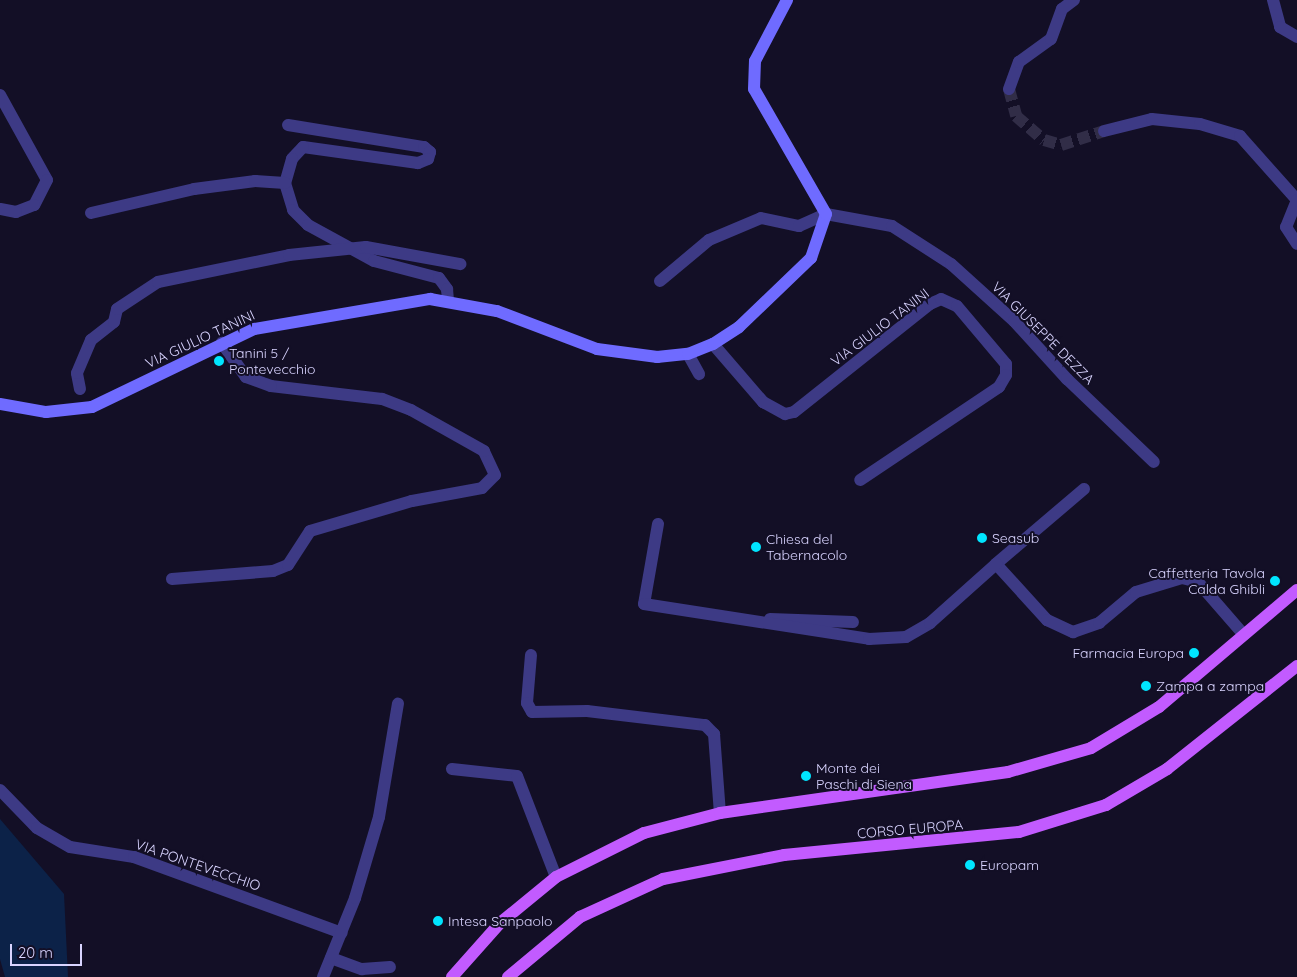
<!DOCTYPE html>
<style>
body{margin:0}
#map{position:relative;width:1297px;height:977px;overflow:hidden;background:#130f26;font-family:Quicksand,sans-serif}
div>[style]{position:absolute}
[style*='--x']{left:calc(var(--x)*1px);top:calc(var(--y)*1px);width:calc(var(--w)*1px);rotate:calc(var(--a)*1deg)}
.water>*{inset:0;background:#0c2248}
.street-tunnel>*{height:12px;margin-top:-6px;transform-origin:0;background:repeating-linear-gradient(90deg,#312d47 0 12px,transparent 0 18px)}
.lane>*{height:12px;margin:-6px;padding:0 6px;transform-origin:6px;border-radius:6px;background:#3d3a85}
.street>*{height:12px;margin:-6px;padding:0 6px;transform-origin:6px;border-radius:6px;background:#3d3a85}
.secondary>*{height:12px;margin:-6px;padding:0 6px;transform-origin:6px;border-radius:6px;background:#6f6bff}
.primary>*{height:12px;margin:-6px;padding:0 6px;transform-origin:6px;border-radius:6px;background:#c25bff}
.dots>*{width:14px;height:14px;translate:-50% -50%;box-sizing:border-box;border:2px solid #130f26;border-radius:50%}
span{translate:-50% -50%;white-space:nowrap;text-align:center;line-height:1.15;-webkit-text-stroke:4px #130f26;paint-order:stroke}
.street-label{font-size:14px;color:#d9d4ff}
.poi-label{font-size:14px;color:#d9d4ff}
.left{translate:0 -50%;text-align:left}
.right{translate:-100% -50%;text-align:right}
.scale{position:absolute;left:10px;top:944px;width:72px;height:22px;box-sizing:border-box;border:2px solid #d9d4ff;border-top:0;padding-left:6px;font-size:15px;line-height:18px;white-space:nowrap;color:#d9d4ff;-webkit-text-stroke:4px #130f26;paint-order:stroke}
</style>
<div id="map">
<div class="water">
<i style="clip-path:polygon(0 819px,64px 894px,68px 977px,5px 977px,0 959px)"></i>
</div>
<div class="street-tunnel">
<i style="--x:1009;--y:89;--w:28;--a:75"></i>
<i style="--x:1016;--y:116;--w:37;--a:41"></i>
<i style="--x:1044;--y:140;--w:18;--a:16"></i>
<i style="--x:1061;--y:145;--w:45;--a:-18"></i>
</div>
<div class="lane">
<i style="--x:688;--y:354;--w:23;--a:61"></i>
<i style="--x:172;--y:579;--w:101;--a:-4.5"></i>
<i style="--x:273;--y:571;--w:16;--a:-22"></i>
<i style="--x:288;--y:565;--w:40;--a:-57.1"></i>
<i style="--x:310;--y:531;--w:106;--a:-16.4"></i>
<i style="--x:412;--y:501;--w:71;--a:-10.5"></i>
<i style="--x:482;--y:488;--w:18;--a:-45"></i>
<i style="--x:495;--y:475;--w:26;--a:-115"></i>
<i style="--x:484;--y:451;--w:84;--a:-150.7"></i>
<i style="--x:411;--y:410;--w:31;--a:-159"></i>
<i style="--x:382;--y:399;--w:112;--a:-173.3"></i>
<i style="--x:271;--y:386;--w:27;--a:-160"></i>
<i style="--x:246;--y:377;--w:42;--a:-125.2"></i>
<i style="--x:770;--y:619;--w:83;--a:2.1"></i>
<i style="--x:331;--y:958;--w:33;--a:20"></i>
<i style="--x:362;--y:969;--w:28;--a:-4"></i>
</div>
<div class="street">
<i style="--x:1273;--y:0;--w:28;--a:75"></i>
<i style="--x:1280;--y:27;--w:20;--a:30"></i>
<i style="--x:1009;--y:89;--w:29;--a:-70"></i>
<i style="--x:1019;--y:62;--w:39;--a:-36"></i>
<i style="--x:1051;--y:39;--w:32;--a:-70"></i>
<i style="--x:1062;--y:9;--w:15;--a:-37"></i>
<i style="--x:0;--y:95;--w:97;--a:61.1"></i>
<i style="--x:47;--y:180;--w:28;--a:117"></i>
<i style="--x:34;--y:205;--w:19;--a:159"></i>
<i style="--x:16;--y:212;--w:16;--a:-169"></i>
<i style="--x:288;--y:125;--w:138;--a:9.2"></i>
<i style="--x:424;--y:147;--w:8;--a:40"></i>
<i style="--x:430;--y:152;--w:7;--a:106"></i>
<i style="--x:428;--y:159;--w:11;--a:158"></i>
<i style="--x:418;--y:163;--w:116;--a:-172.1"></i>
<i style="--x:303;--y:147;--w:16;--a:133"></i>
<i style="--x:292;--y:159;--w:25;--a:106"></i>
<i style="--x:285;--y:183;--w:28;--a:73"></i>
<i style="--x:293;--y:210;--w:21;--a:45"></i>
<i style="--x:308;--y:225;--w:75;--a:28.6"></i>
<i style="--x:374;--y:261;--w:67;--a:14.7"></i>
<i style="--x:439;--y:278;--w:14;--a:54"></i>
<i style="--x:447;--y:289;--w:11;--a:85"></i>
<i style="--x:1104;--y:131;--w:49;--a:-14"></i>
<i style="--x:1152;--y:119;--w:48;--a:5.9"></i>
<i style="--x:1200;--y:124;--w:42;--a:16.7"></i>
<i style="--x:1240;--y:136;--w:86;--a:48.3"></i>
<i style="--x:1297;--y:200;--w:29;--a:112"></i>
<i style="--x:1286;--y:227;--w:20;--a:57"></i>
<i style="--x:91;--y:213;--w:106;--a:-13.1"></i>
<i style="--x:194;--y:189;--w:62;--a:-7.5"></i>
<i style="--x:255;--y:181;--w:30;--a:4"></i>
<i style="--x:660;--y:281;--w:64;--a:-39.9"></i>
<i style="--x:709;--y:240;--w:56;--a:-22.9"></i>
<i style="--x:761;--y:218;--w:39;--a:12"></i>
<i style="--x:799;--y:226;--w:30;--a:-24"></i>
<i style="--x:826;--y:214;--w:67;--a:10.3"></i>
<i style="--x:892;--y:226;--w:70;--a:32.8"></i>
<i style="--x:951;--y:264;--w:85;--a:42.1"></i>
<i style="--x:1014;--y:321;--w:79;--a:47.6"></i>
<i style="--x:1067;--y:379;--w:120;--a:43.7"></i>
<i style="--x:713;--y:344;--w:77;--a:49.2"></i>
<i style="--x:763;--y:402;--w:25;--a:29"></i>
<i style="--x:785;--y:414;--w:9;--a:-13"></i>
<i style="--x:794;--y:412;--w:174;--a:-38.5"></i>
<i style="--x:930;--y:304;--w:12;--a:-24"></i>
<i style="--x:941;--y:299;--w:17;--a:24"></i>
<i style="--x:957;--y:306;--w:76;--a:49.8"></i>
<i style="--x:1006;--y:364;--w:11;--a:90"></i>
<i style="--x:1006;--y:375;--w:14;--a:120"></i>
<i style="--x:999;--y:387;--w:167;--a:146.2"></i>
<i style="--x:80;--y:389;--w:16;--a:-101"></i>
<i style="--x:77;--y:373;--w:36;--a:-67"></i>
<i style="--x:91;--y:340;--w:29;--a:-38"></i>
<i style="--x:114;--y:322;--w:13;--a:-77"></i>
<i style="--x:117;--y:309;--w:49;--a:-33.4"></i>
<i style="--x:158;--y:282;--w:134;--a:-11.6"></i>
<i style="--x:289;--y:255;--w:77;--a:-5.9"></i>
<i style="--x:366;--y:247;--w:96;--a:10.3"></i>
<i style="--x:1084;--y:489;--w:116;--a:139.6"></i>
<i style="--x:996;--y:564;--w:76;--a:47.7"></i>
<i style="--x:1047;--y:620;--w:29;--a:25"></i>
<i style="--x:1073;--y:632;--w:28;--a:-19"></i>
<i style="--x:1099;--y:623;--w:48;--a:-40"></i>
<i style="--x:1136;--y:592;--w:48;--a:-16.9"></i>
<i style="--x:1182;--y:578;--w:16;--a:14"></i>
<i style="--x:1198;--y:582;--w:70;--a:49"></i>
<i style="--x:658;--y:524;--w:81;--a:99.9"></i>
<i style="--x:644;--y:604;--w:228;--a:8.8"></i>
<i style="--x:869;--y:639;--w:37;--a:-3"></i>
<i style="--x:906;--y:637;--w:28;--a:-30"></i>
<i style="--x:930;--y:623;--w:89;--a:-41.8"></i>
<i style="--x:531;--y:655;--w:48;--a:94.8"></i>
<i style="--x:527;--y:703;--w:10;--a:61"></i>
<i style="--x:532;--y:712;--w:55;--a:-1"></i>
<i style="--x:587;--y:711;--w:119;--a:6.8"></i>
<i style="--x:705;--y:725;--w:13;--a:45"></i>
<i style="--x:714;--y:734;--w:79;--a:85.7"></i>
<i style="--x:452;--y:769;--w:65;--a:6.1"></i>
<i style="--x:517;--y:776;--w:108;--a:68.9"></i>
<i style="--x:0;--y:790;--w:53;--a:45.8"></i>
<i style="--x:37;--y:828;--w:38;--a:30"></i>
<i style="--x:70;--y:847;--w:65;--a:8.9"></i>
<i style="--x:134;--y:857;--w:221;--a:20.1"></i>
<i style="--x:323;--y:977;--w:85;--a:-67.9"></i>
<i style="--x:355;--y:898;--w:84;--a:-73.5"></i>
<i style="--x:379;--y:817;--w:115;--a:-80.5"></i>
</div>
<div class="secondary">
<i style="--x:0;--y:404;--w:47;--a:9.9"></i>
<i style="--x:46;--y:412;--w:46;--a:-6.2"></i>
<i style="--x:92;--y:407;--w:180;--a:-25.7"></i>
<i style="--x:254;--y:329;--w:179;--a:-9.7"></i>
<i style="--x:430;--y:299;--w:68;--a:10.2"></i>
<i style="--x:497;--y:311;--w:107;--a:20.8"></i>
<i style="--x:597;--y:349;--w:61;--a:7.6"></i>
<i style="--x:657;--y:357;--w:31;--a:-6"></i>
<i style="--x:688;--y:354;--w:27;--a:-22"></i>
<i style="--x:713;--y:344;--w:31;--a:-33"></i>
<i style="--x:739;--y:327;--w:100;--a:-43.8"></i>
<i style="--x:811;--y:258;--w:46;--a:-71.2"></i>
<i style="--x:826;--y:214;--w:144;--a:-119.9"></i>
<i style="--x:754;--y:89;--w:28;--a:-88"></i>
<i style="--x:755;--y:61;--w:69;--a:-62.3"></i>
</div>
<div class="primary">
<i style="--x:452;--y:977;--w:72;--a:-48.4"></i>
<i style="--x:500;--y:923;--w:72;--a:-39.4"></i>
<i style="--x:556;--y:877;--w:98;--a:-26.6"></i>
<i style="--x:644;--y:833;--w:79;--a:-14.7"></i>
<i style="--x:720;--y:813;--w:291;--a:-8.1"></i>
<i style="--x:1008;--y:772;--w:86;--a:-16.1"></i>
<i style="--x:1091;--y:748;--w:79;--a:-31.1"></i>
<i style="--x:1159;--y:707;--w:181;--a:-40.3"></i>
<i style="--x:508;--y:977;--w:94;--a:-39.8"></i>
<i style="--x:580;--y:917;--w:91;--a:-24.6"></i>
<i style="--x:663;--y:879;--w:123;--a:-11.2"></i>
<i style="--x:784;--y:855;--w:236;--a:-5.6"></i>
<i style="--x:1019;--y:832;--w:91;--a:-17.2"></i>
<i style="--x:1106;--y:805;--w:71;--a:-30.5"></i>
<i style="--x:1167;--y:769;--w:166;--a:-38.4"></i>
</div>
<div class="dots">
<i style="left:219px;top:361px;background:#00e5ff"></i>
<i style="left:982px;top:538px;background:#00e5ff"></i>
<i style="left:756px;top:547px;background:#00e5ff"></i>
<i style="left:1275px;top:581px;background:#00e5ff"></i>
<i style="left:1194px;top:653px;background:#00e5ff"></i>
<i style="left:1146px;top:686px;background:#00e5ff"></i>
<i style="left:806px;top:776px;background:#00e5ff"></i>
<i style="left:970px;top:865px;background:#00e5ff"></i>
<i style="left:438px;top:921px;background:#00e5ff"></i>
</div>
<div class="street-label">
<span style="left:880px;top:327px;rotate:-37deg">VIA GIULIO TANINI</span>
<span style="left:1043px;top:333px;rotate:45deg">VIA GIUSEPPE DEZZA</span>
<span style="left:200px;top:339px;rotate:-25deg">VIA GIULIO TANINI</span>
<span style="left:910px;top:829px;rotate:-5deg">CORSO EUROPA</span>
<span style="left:198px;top:865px;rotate:19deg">VIA PONTEVECCHIO</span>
</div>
<div class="poi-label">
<span class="left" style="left:229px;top:361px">Tanini 5 /<br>Pontevecchio</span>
<span class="left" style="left:992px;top:538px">Seasub</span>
<span class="left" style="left:766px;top:547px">Chiesa del<br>Tabernacolo</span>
<span class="right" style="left:1265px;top:581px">Caffetteria Tavola<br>Calda Ghibli</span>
<span class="right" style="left:1184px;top:653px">Farmacia Europa</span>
<span class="left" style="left:1156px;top:686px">Zampa a zampa</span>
<span class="left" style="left:816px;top:776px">Monte dei<br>Paschi di Siena</span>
<span class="left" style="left:980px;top:865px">Europam</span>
<span class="left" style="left:448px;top:921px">Intesa Sanpaolo</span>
</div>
<div class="scale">20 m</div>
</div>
